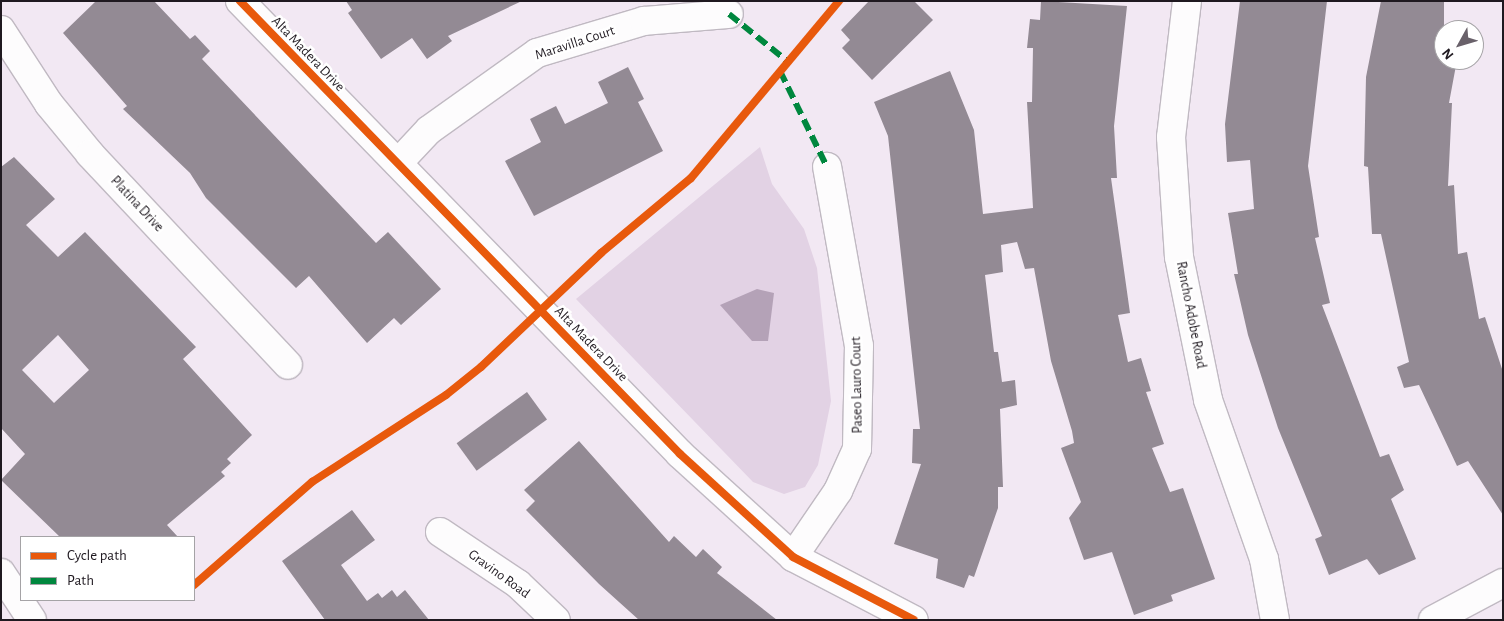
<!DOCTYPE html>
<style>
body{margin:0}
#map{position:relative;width:1504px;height:621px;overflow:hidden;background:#f2e8f3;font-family:"Alegreya Sans",sans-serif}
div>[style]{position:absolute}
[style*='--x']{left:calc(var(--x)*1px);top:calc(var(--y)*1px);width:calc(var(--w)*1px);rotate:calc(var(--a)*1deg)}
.green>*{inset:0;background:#e2d2e4}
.water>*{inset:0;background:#b4a2b7}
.building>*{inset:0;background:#938a94;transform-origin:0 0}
.roads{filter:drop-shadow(1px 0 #c0b9c2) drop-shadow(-1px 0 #c0b9c2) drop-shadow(0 1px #c0b9c2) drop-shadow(0 -1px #c0b9c2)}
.minor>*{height:28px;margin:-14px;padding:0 14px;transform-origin:14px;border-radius:14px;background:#fdfcfd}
.quiet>*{height:6px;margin-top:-3px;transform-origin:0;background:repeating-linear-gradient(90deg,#00873e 0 12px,transparent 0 18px)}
.cycleway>*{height:8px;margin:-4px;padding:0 4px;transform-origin:4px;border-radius:4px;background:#e8590c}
span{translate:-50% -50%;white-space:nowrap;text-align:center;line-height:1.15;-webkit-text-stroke:5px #fff;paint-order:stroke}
.street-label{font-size:14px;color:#1f1920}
.frame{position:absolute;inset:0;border:2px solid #1f1920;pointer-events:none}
.legend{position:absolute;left:20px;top:536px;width:175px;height:65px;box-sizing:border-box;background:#fff;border:1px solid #a5a3a6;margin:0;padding:6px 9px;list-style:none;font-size:15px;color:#1f1920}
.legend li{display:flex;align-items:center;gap:10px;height:25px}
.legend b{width:25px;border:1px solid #a5a3a6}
.north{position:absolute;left:1434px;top:20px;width:50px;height:50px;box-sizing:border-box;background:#fff;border:1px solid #a5a3a6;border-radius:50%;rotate:231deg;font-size:14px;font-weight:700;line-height:20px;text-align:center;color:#1f1920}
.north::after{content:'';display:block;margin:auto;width:18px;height:22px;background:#69616a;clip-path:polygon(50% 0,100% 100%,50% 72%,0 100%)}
</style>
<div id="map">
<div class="green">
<i style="clip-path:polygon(760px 147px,772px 184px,804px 229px,817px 268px,831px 401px,818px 465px,805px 487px,784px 494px,753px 482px,576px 299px)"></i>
</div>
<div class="water">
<i style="clip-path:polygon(757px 289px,774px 293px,768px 341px,752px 341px,720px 305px)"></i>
</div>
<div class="building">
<i style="clip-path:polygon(96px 1px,154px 1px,190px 39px,195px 35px,210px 51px,202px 59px,376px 243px,388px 232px,441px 289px,401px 325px,394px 318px,367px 343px,309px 276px,296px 288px,206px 198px,190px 173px,123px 109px,127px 106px,63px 33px)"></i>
<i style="clip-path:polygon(346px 1px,522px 1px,448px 36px,452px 41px,427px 59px,412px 38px,381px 59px,348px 13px,352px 10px)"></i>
<i style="clip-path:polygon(869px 1px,914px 1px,933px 20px,872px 80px,842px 48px,850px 40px,841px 30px)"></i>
<i style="clip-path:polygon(1041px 1px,1127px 6px,1114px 126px,1117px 178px,1111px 178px,1130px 313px,1118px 315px,1128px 362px,1141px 358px,1151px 391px,1146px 392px,1164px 444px,1152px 448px,1170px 492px,1183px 488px,1215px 579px,1171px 595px,1173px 601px,1134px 615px,1112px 552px,1084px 560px,1069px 518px,1081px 502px,1061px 448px,1074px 443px,1072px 431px,1051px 361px,1034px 268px,1025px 269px,1017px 242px,1001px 245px,1003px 272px,985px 275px,994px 352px,998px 352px,1002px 382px,1015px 380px,1017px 405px,1000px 409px,1003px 487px,998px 487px,998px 508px,974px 577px,969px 575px,964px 588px,936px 578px,938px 559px,894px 544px,921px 464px,912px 463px,913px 429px,920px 429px,888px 136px,874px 102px,950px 71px,974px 130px,983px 214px,1033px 208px,1027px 102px,1032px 102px,1033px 48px,1027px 48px,1030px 19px,1040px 20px)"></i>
<i style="clip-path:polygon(1240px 1px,1327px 1px,1308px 166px,1319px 237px,1315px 238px,1330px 303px,1322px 305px,1380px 457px,1389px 454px,1404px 490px,1391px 499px,1416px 559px,1379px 575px,1367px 559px,1329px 575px,1315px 539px,1322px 536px,1278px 428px,1248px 335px,1234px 274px,1238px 274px,1228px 213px,1254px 209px,1250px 160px,1227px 162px,1225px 124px)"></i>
<i style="clip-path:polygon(1381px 1px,1444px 1px,1444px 60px,1457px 60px,1449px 103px,1452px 103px,1448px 186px,1454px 185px,1458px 254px,1467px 252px,1479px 319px,1485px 317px,1503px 372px,1503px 515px,1468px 461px,1457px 466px,1419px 385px,1404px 388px,1397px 367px,1409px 362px,1381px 234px,1372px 234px,1368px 167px,1364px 166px,1366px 77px)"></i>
<i style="clip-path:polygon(628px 67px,644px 99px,638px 102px,663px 151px,534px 216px,505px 161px,541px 142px,530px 119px,556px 106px,565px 124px,608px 103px,598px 82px)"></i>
<i style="clip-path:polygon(evenodd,14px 157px,55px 199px,26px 225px,58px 257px,85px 232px,196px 347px,183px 359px,252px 435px,227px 459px,231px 463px,221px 472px,225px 476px,167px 525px,178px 537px,60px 537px,1px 480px,25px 454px,1px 428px,1px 167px,14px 157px,58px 335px,89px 370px,54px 403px,22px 370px,58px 335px)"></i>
<i style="left:527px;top:392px;width:34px;height:87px;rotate:54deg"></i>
<i style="clip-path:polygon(579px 441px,669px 542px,674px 536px,696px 557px,703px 549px,722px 567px,717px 573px,777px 620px,639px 620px,599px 584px,526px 510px,535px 501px,524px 490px)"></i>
<i style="clip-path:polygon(352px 510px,375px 540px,341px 565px,367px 601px,378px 593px,382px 598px,392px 590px,397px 597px,405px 590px,429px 620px,325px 620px,282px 561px)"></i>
</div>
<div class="roads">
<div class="minor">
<i style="--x:240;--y:1;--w:632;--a:45.83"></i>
<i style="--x:680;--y:454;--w:153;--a:42.3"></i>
<i style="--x:793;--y:557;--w:136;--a:27.5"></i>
<i style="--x:1187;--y:1;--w:137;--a:96.7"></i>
<i style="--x:1171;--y:137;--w:120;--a:86.2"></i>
<i style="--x:1179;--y:257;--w:146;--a:78.5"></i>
<i style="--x:1208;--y:400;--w:169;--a:70.6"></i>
<i style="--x:1264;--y:559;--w:62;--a:79.8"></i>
<i style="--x:1;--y:30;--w:88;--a:57"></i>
<i style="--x:49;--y:104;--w:65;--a:50.6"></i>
<i style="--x:90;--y:154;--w:289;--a:46.8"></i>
<i style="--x:398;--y:163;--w:45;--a:-46.8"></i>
<i style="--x:429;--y:130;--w:133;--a:-35.5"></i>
<i style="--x:537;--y:53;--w:112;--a:-16.7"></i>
<i style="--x:644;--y:21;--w:85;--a:-4.7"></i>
<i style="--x:440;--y:532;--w:94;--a:33.7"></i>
<i style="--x:518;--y:584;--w:52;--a:43.5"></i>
<i style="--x:793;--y:557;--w:80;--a:-55.7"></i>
<i style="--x:838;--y:491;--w:46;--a:-65.7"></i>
<i style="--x:857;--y:449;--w:103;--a:-88.9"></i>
<i style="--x:859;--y:346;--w:182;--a:-100.1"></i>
<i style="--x:1;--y:573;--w:56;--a:56.6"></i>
<i style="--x:1433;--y:620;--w:79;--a:-27.9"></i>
</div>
</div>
<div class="quiet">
<i style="--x:729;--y:14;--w:75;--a:39"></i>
<i style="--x:780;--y:71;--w:107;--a:63.9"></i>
</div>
<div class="cycleway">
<i style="--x:240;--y:1;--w:632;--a:45.83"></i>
<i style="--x:680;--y:454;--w:153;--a:42.3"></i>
<i style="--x:793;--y:557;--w:136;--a:27.5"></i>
<i style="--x:194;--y:585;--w:157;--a:-41.1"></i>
<i style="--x:312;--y:482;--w:160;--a:-33"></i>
<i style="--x:446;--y:395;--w:45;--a:-38.7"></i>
<i style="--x:481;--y:367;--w:166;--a:-43.5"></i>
<i style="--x:601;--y:253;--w:117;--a:-39.8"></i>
<i style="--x:691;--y:178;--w:231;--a:-50.1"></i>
</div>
<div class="street-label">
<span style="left:575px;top:43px;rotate:-18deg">Maravilla Court</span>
<span style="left:308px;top:54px;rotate:46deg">Alta Madera Drive</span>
<span style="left:137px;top:204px;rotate:47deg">Platina Drive</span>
<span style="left:1191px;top:315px;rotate:79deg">Rancho Adobe Road</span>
<span style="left:591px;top:344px;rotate:46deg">Alta Madera Drive</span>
<span style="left:857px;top:385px;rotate:-91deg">Paseo Lauro Court</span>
<span style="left:499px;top:574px;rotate:36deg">Gravino Road</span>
</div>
<div class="frame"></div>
<ul class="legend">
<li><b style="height:6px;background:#e8590c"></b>Cycle path</li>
<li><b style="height:6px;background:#00873e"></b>Path</li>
</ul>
<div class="north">N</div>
</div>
